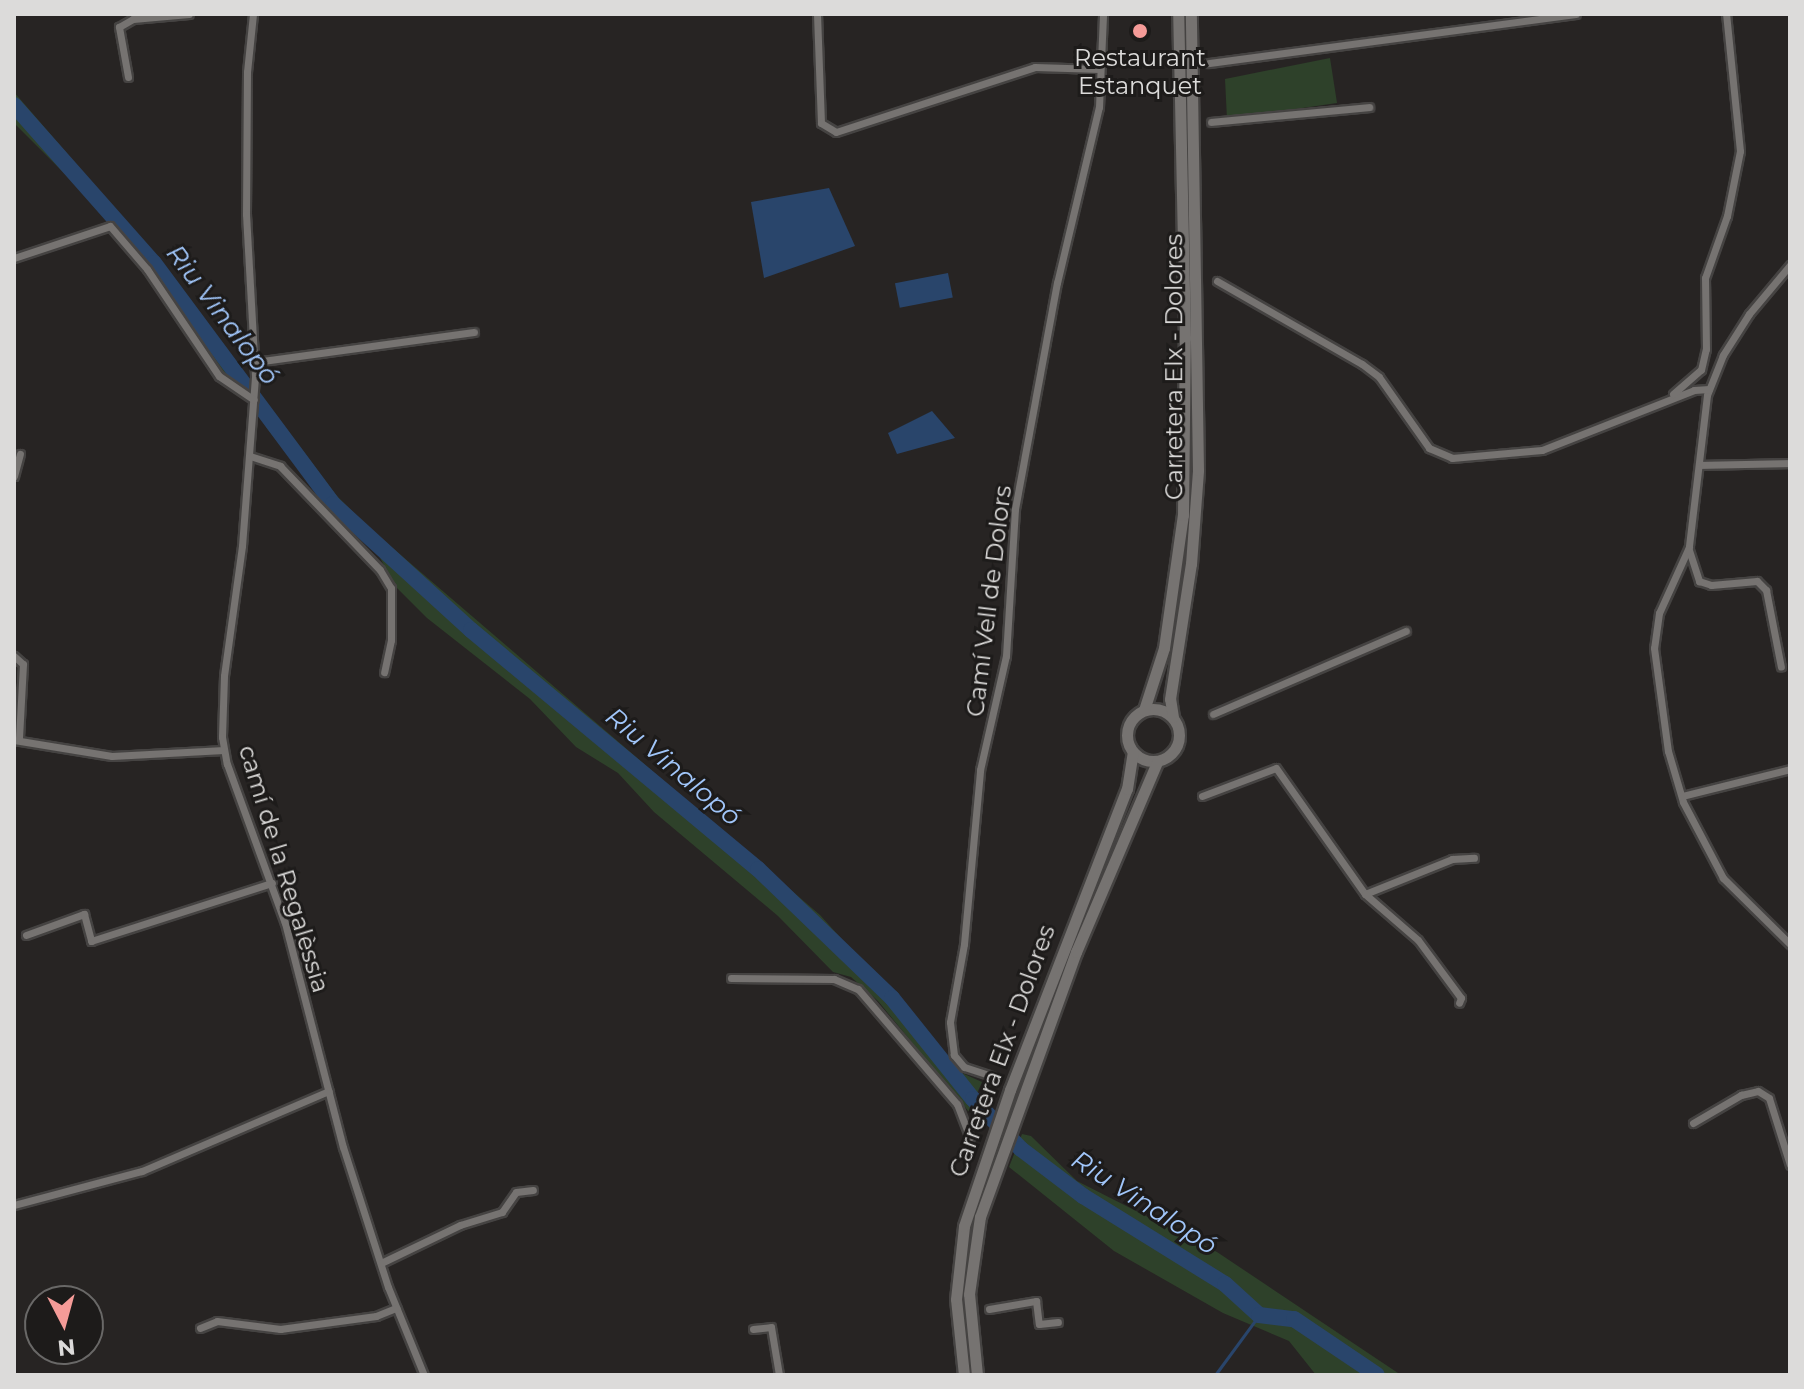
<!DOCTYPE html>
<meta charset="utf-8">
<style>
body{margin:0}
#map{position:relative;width:1804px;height:1389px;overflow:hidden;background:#272423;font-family:Montserrat,sans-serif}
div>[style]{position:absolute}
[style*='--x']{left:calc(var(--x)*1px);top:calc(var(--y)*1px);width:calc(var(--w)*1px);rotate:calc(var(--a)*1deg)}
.green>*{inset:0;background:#2e412a}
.water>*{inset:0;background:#29456b;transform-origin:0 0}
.stream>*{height:3px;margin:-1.5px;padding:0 1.5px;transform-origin:1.5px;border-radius:1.5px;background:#29456b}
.river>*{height:16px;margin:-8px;padding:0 8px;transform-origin:8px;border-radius:8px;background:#29456b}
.roads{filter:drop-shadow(2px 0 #454342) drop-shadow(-2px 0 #454342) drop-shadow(0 2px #454342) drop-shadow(0 -2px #454342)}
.minor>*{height:7px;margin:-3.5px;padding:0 3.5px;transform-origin:3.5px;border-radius:3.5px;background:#767371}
.secondary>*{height:11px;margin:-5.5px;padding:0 5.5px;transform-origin:5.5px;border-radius:5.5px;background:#767371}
.secondary>.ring{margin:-5.5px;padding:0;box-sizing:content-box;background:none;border:11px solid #767371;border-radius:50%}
.dots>*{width:22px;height:22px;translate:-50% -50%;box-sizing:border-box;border:4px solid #1d1b1a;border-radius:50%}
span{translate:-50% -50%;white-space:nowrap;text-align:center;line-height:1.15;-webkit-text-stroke:6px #1d1b1a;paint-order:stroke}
.poi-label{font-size:24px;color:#dcdbda}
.street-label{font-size:24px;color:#dcdbda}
.water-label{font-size:26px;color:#a1c6fa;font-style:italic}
.frame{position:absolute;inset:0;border:16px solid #dcdbda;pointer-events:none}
.north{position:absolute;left:24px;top:1285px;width:80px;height:80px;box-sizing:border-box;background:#1d1b1a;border:2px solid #696867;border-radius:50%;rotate:174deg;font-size:22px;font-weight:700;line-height:32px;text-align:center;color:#dcdbda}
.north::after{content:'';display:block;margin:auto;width:28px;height:36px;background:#f59b98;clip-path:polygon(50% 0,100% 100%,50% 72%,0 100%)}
</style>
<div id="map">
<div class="green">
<i style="clip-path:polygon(1330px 58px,1337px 103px,1227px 119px,1225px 79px)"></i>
<i style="clip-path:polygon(14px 92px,172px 275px,242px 369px,245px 387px,220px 370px,112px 221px,14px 123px)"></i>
<i style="clip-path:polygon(265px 400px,336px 495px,367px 526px,820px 915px,962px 1073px,982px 1082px,969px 1112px,878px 1001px,851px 977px,833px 972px,778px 916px,654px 812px,618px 773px,576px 747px,530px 699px,427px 618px,395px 586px,377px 552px,325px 503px,266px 427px)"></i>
<i style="clip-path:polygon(1022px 1134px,1031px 1136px,1077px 1181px,1217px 1252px,1401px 1375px,1316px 1375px,1289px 1341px,1223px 1313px,1114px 1251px,1009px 1167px)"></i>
</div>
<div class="water">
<i style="clip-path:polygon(829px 188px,855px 246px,764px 278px,751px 202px)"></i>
<i style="left:948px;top:273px;width:25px;height:54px;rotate:79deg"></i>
<i style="clip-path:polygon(932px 411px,955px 438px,897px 454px,888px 433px)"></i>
</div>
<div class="stream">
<i style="--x:1215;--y:1375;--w:74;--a:-53.7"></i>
</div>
<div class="river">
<i style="--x:14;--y:105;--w:211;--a:48.5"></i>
<i style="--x:154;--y:263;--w:300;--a:53.4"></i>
<i style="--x:333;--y:504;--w:187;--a:42.4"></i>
<i style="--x:471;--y:630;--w:373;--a:39.8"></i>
<i style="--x:758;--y:869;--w:186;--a:43.9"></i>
<i style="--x:892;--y:998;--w:129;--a:51.3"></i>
<i style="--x:973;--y:1099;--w:69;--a:46.2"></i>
<i style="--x:1021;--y:1149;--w:78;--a:37.2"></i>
<i style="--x:1083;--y:1196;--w:167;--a:31.8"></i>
<i style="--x:1225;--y:1284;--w:46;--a:42.4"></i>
<i style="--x:1259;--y:1315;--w:35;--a:7"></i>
<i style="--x:1294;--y:1319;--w:100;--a:34"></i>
</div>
<div class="roads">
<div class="minor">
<i style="--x:253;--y:14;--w:58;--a:95.9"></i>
<i style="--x:247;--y:72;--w:142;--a:90.4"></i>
<i style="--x:246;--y:214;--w:163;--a:86.8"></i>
<i style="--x:255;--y:377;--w:169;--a:94.4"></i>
<i style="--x:242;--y:546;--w:131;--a:97.9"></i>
<i style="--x:224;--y:676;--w:61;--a:91.9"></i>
<i style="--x:222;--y:737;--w:27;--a:80"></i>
<i style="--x:227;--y:764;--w:169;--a:70"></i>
<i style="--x:285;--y:923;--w:231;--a:75.5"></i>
<i style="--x:343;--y:1147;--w:147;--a:72.2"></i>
<i style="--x:388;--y:1287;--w:95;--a:67.8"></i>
<i style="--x:817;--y:14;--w:109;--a:87.9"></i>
<i style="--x:821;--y:123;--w:17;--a:31"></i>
<i style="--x:836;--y:132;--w:209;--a:-18.1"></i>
<i style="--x:1035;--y:67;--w:64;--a:1.8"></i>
<i style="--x:1209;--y:63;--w:370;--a:-7.6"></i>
<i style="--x:128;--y:77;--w:51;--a:-100.2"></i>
<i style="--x:119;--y:27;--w:16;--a:-30"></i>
<i style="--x:133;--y:19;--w:56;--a:-5.1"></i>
<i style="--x:1211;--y:122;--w:159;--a:-5.4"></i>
<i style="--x:14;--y:258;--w:101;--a:-18.4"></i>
<i style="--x:110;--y:226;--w:57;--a:49.3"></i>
<i style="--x:147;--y:269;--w:129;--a:56.1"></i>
<i style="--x:219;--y:376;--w:42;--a:34.4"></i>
<i style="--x:1790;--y:265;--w:64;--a:129.9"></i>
<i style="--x:1749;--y:314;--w:49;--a:122.4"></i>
<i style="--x:1723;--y:355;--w:43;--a:111.8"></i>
<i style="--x:1707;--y:395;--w:153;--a:96.8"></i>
<i style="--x:1689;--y:547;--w:72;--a:114.4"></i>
<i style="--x:1659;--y:613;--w:35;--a:98"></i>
<i style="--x:1654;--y:648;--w:104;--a:82.3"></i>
<i style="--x:1668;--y:751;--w:53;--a:73.6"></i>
<i style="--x:1683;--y:802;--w:86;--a:62.2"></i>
<i style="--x:1723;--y:878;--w:94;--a:44.6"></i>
<i style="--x:1217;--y:281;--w:167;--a:29.8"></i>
<i style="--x:1362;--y:364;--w:21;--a:37"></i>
<i style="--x:1379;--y:377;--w:87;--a:54.8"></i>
<i style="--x:1429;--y:448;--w:25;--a:23"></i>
<i style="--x:1452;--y:458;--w:90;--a:-5.1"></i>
<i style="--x:1542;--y:450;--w:163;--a:-21.5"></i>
<i style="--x:1694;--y:390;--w:15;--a:-4"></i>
<i style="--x:255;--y:362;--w:221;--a:-7.8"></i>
<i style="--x:1673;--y:394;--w:37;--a:-41"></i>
<i style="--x:1701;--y:370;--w:22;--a:-77"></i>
<i style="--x:1706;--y:349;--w:71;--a:-90.8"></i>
<i style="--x:1705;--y:278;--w:66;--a:-70.5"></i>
<i style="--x:1727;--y:216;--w:66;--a:-78.7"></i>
<i style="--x:1740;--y:151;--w:138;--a:-95.8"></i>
<i style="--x:250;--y:456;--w:32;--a:18"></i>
<i style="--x:280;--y:466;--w:144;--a:46.1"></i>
<i style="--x:380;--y:570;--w:21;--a:59"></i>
<i style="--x:391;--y:588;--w:52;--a:90"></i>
<i style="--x:391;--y:640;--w:33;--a:102"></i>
<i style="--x:1700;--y:465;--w:90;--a:-1.3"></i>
<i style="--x:14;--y:476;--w:23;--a:-75"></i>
<i style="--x:1689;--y:550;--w:33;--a:72"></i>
<i style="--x:1699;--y:581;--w:13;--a:18"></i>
<i style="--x:1711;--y:585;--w:46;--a:-5"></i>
<i style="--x:1757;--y:581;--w:13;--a:45"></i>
<i style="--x:1766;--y:590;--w:78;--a:79"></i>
<i style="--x:14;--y:656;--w:12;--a:42"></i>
<i style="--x:23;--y:664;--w:75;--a:93.1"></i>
<i style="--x:1213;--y:714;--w:210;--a:-23.3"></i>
<i style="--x:14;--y:740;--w:99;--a:9.3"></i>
<i style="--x:112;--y:756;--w:112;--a:-3.1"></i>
<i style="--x:1202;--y:796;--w:79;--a:-20.7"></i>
<i style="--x:1276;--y:768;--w:154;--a:54.8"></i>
<i style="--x:1365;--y:894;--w:94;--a:-21.9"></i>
<i style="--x:1452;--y:859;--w:22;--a:-3"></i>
<i style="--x:1682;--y:796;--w:111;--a:-14"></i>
<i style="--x:1365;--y:894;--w:70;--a:41"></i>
<i style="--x:1418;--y:940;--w:72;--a:53.4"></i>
<i style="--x:1461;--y:998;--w:5;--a:112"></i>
<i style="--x:26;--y:935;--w:62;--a:-19.9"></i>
<i style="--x:84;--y:914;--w:28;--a:75"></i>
<i style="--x:91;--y:941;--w:190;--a:-17.8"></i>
<i style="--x:731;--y:978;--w:103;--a:0.6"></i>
<i style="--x:834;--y:979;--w:26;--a:23"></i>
<i style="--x:858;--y:989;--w:152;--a:49.3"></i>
<i style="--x:957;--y:1104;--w:36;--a:69"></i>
<i style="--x:992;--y:1076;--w:29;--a:-162"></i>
<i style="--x:964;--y:1067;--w:16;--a:-130"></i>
<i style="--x:954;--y:1055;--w:33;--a:-97"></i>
<i style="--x:950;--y:1022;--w:79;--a:-79.8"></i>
<i style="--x:964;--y:944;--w:175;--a:-84.7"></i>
<i style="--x:980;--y:770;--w:117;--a:-77.2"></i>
<i style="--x:1006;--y:656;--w:147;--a:-86.5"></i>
<i style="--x:1015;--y:509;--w:230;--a:-79.5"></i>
<i style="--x:1057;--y:283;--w:181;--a:-76.6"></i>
<i style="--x:1099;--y:107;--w:93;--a:-87.5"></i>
<i style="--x:1693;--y:1123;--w:56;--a:-30.3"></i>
<i style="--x:1741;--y:1095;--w:17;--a:-13"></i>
<i style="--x:1758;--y:1091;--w:13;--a:32"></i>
<i style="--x:1769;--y:1098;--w:70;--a:72.6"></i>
<i style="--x:14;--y:1205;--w:132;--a:-14.9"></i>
<i style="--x:142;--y:1171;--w:203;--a:-23.2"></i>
<i style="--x:381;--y:1263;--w:88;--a:-25.7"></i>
<i style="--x:460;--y:1225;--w:44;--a:-17.2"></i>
<i style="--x:502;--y:1212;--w:24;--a:-55"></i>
<i style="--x:516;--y:1192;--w:17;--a:-7"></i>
<i style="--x:989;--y:1309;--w:48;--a:-9.7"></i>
<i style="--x:1036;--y:1301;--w:23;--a:83"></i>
<i style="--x:1039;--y:1324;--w:19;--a:-6"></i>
<i style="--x:200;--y:1328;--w:18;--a:-22"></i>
<i style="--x:217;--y:1321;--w:64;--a:7.2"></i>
<i style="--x:280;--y:1329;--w:97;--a:-7.7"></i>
<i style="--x:376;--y:1316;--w:22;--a:-22"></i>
<i style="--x:753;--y:1329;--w:18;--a:-6"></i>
<i style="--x:771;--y:1327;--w:49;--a:80.5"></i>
</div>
<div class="secondary">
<i class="ring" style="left:1127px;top:709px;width:41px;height:41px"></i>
<i style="--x:1144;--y:710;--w:65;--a:-72.1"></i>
<i style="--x:1164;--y:648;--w:134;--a:-81.9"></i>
<i style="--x:1183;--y:515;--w:177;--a:-89.4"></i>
<i style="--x:1185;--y:338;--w:324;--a:-91.2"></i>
<i style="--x:1173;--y:717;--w:18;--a:-99"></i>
<i style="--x:1170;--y:699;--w:137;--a:-81.2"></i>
<i style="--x:1191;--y:564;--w:94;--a:-85.7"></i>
<i style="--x:1198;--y:470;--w:456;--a:-90.9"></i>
<i style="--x:964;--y:1375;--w:76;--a:-96"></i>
<i style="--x:956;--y:1299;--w:73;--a:-83.7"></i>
<i style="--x:964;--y:1226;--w:144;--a:-71.3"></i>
<i style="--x:1010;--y:1090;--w:323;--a:-68.8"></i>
<i style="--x:1127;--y:789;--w:37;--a:-81"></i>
<i style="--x:977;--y:1375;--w:81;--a:-95.6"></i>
<i style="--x:969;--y:1294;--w:78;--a:-81.9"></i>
<i style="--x:980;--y:1217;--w:282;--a:-70.1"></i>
<i style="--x:1076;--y:952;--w:207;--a:-66.9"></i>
</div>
</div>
<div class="dots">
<i style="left:1140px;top:31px;background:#f59b98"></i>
</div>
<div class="poi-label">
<span style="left:1140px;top:72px">Restaurant<br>Estanquet</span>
</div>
<div class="street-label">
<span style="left:1174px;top:367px;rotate:-90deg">Carretera Elx - Dolores</span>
<span style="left:989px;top:601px;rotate:-83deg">Camí Vell de Dolors</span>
<span style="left:284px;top:869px;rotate:73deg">camí de la Regalèssia</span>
<span style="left:1002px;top:1051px;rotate:-70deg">Carretera Elx - Dolores</span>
</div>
<div class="water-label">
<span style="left:222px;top:315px;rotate:53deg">Riu Vinalopó</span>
<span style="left:673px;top:767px;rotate:40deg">Riu Vinalopó</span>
<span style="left:1144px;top:1203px;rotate:33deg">Riu Vinalopó</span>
</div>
<div class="frame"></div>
<div class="north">N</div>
</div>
